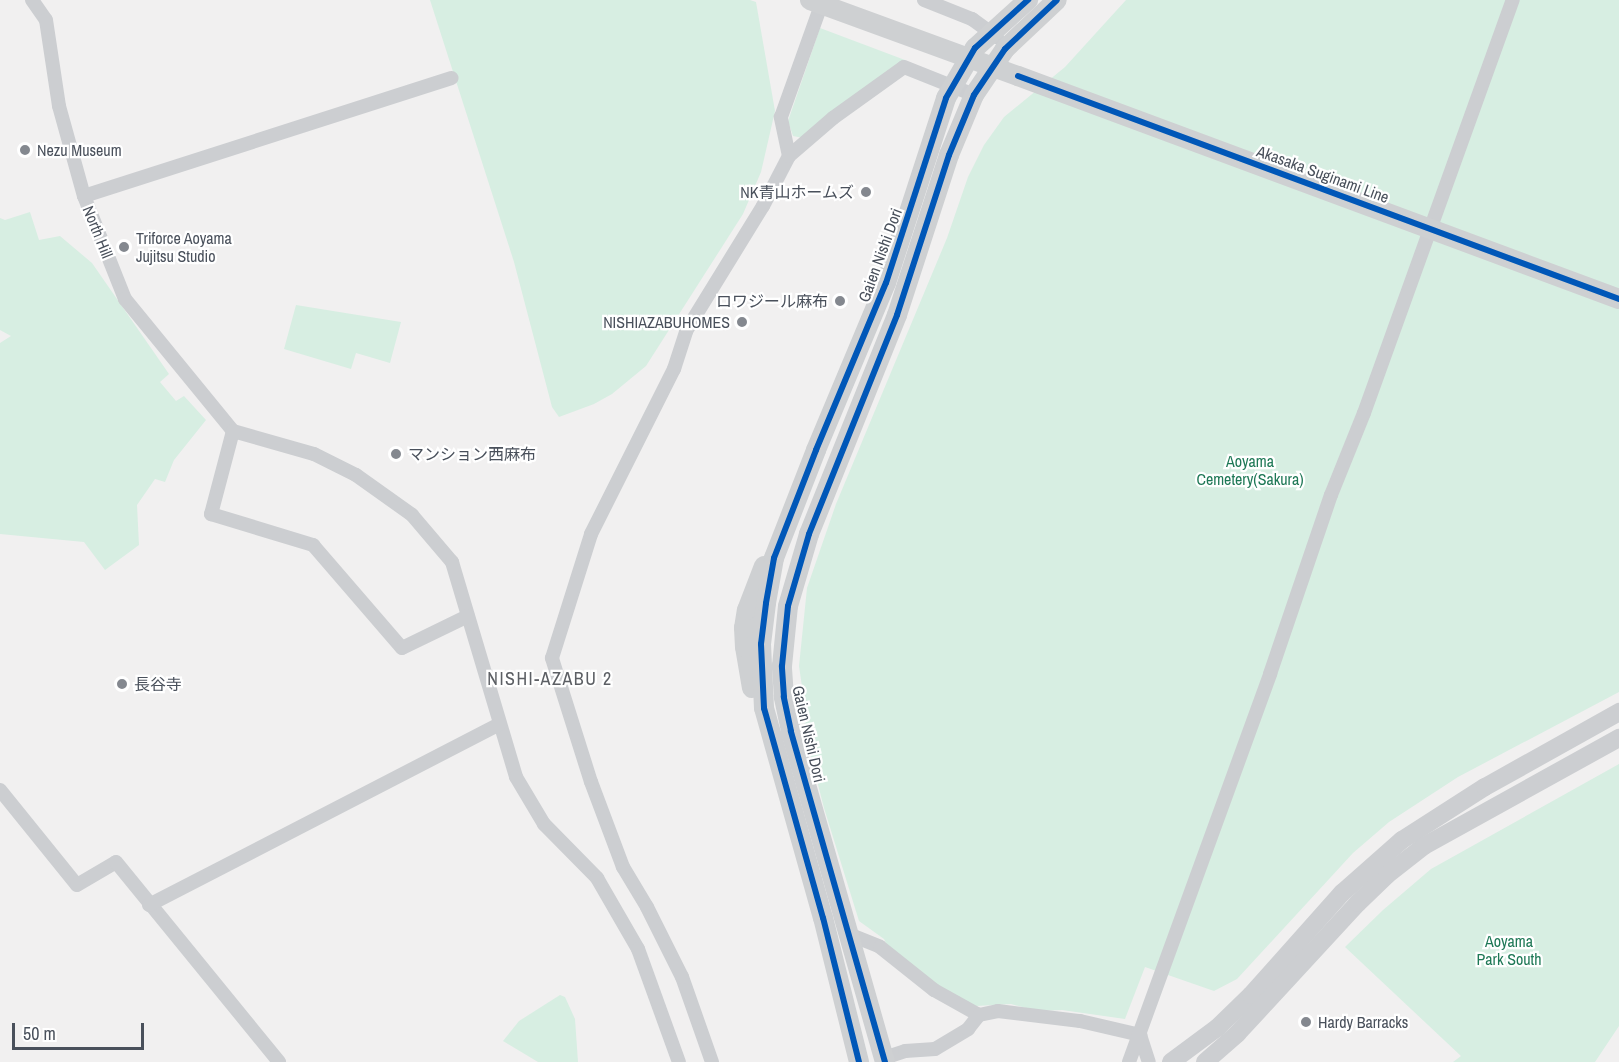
<!DOCTYPE html>
<meta charset="utf-8">
<style>
body{margin:0}
#map{position:relative;width:1619px;height:1062px;overflow:hidden;background:#f1f0f0;font-family:"Archivo Narrow","Noto Sans JP",sans-serif}
div>[style]{position:absolute}
[style*='--x']{left:calc(var(--x)*1px);top:calc(var(--y)*1px);width:calc(var(--w)*1px);rotate:calc(var(--a)*1deg)}
.green>*{inset:0;background:#d7eee2}
.minor>*{height:14px;margin:-7px;padding:0 7px;transform-origin:7px;border-radius:7px;background:#ccced1}
.tertiary>*{height:18px;margin:-9px;padding:0 9px;transform-origin:9px;border-radius:9px;background:#ccced1}
.secondary>*{height:20px;margin:-10px;padding:0 10px;transform-origin:10px;border-radius:10px;background:#ced0d2}
.secondary-bridge>*{height:20px;margin:-10px;padding:0 10px;transform-origin:10px;border-radius:10px;background:#ced0d2}
.cycleway>*{height:6px;margin:-3px;padding:0 3px;transform-origin:3px;border-radius:3px;background:#0057b8}
.dots>*{width:16px;height:16px;translate:-50% -50%;box-sizing:border-box;border:3px solid #fff;border-radius:50%}
span{translate:-50% -50%;white-space:nowrap;text-align:center;line-height:1.15;-webkit-text-stroke:4.5px #fff;paint-order:stroke}
.poi-label{font-size:16px;color:#49505b}
.left{translate:0 -50%;text-align:left}
.right{translate:-100% -50%;text-align:right}
.street-label{font-size:16px;color:#49505b}
.park-label{font-size:16px;color:#1e7856}
.neighbourhood-label{font-size:18px;color:#5c5f64;letter-spacing:1.5px}
.scale{position:absolute;left:12px;top:1023px;width:132px;height:27px;box-sizing:border-box;border:3px solid #49505b;border-top:0;padding-left:8px;font-size:18px;line-height:21px;white-space:nowrap;color:#49505b;-webkit-text-stroke:4px #fff;paint-order:stroke}
</style>
<div id="map">
<div class="green">
<i style="clip-path:polygon(430px 0,750px 0,756px 2px,775px 111px,761px 172px,743px 214px,646px 366px,612px 394px,594px 404px,559px 417px,552px 407px,514px 262px)"></i>
<i style="clip-path:polygon(1126px 0,1619px 0,1619px 692px,1458px 777px,1389px 822px,1353px 853px,1237px 979px,1214px 991px,1145px 967px,1125px 1019px,1062px 1010px,1037px 1011px,1011px 1004px,976px 1006px,955px 1001px,890px 951px,884px 939px,859px 921px,824px 808px,809px 749px,804px 724px,807px 721px,799px 666px,807px 588px,836px 504px,947px 238px,968px 177px,984px 145px,1004px 117px,1065px 67px)"></i>
<i style="clip-path:polygon(820px 28px,905px 60px,834px 111px,803px 138px,793px 136px,788px 121px)"></i>
<i style="clip-path:polygon(30px 212px,39px 240px,60px 236px,92px 263px,169px 374px,160px 382px,176px 401px,184px 396px,206px 420px,174px 460px,165px 482px,155px 479px,137px 505px,139px 545px,105px 570px,84px 542px,0 534px,0 343px,11px 336px,0 330px,0 218px,5px 220px)"></i>
<i style="clip-path:polygon(296px 305px,401px 322px,390px 363px,356px 353px,351px 369px,284px 349px)"></i>
<i style="clip-path:polygon(1619px 764px,1619px 1026px,1595px 1062px,1453px 1062px,1461px 1056px,1345px 947px,1383px 910px,1431px 869px)"></i>
<i style="clip-path:polygon(560px 995px,565px 997px,575px 1019px,578px 1062px,538px 1062px,503px 1041px,519px 1021px)"></i>
</div>
<div class="minor">
<i style="--x:32;--y:0;--w:24;--a:55"></i>
<i style="--x:46;--y:20;--w:87;--a:81.4"></i>
<i style="--x:59;--y:106;--w:93;--a:74.5"></i>
<i style="--x:84;--y:196;--w:111;--a:68.3"></i>
<i style="--x:125;--y:299;--w:171;--a:50.7"></i>
<i style="--x:924;--y:0;--w:52;--a:21.6"></i>
<i style="--x:972;--y:19;--w:31;--a:36"></i>
<i style="--x:789;--y:156;--w:40;--a:-102"></i>
<i style="--x:781;--y:117;--w:124;--a:-70.3"></i>
<i style="--x:84;--y:196;--w:386;--a:-17.8"></i>
<i style="--x:233;--y:431;--w:84;--a:15.9"></i>
<i style="--x:314;--y:454;--w:47;--a:26.6"></i>
<i style="--x:356;--y:475;--w:69;--a:35.5"></i>
<i style="--x:412;--y:515;--w:62;--a:49.6"></i>
<i style="--x:452;--y:562;--w:224;--a:73.4"></i>
<i style="--x:516;--y:777;--w:55;--a:59.2"></i>
<i style="--x:544;--y:824;--w:76;--a:45.5"></i>
<i style="--x:597;--y:878;--w:82;--a:60"></i>
<i style="--x:638;--y:949;--w:120;--a:70.1"></i>
<i style="--x:233;--y:431;--w:86;--a:104.8"></i>
<i style="--x:211;--y:514;--w:107;--a:16.9"></i>
<i style="--x:313;--y:545;--w:136;--a:49.2"></i>
<i style="--x:402;--y:648;--w:73;--a:-25.9"></i>
<i style="--x:0;--y:790;--w:122;--a:51"></i>
<i style="--x:77;--y:885;--w:45;--a:-30.5"></i>
<i style="--x:116;--y:862;--w:258;--a:50.8"></i>
<i style="--x:149;--y:905;--w:394;--a:-27.3"></i>
<i style="--x:851;--y:935;--w:31;--a:22"></i>
<i style="--x:880;--y:947;--w:69;--a:38.5"></i>
<i style="--x:934;--y:990;--w:51;--a:29.1"></i>
<i style="--x:979;--y:1015;--w:19;--a:-12"></i>
<i style="--x:998;--y:1011;--w:83;--a:7"></i>
<i style="--x:1080;--y:1021;--w:62;--a:13.1"></i>
<i style="--x:1140;--y:1035;--w:28;--a:72"></i>
<i style="--x:884;--y:1058;--w:22;--a:-18"></i>
<i style="--x:905;--y:1051;--w:30;--a:-4"></i>
<i style="--x:935;--y:1049;--w:39;--a:-31"></i>
<i style="--x:968;--y:1029;--w:18;--a:-52"></i>
<i style="--x:712;--y:1062;--w:90;--a:-109.4"></i>
<i style="--x:682;--y:977;--w:78;--a:-116.6"></i>
<i style="--x:647;--y:907;--w:47;--a:-121"></i>
<i style="--x:623;--y:867;--w:91;--a:-110.6"></i>
<i style="--x:591;--y:782;--w:130;--a:-107.5"></i>
<i style="--x:552;--y:658;--w:130;--a:-72.5"></i>
<i style="--x:591;--y:534;--w:185;--a:-63.3"></i>
<i style="--x:674;--y:369;--w:40;--a:-72"></i>
<i style="--x:686;--y:331;--w:147;--a:-58.4"></i>
<i style="--x:763;--y:206;--w:56;--a:-62.5"></i>
<i style="--x:789;--y:156;--w:58;--a:-40.8"></i>
<i style="--x:833;--y:118;--w:87;--a:-35.7"></i>
<i style="--x:904;--y:67;--w:75;--a:21.8"></i>
<i style="--x:1129;--y:1062;--w:413;--a:-70"></i>
<i style="--x:1270;--y:674;--w:189;--a:-71.2"></i>
<i style="--x:1331;--y:495;--w:88;--a:-68.1"></i>
<i style="--x:1364;--y:413;--w:439;--a:-70.2"></i>
</div>
<div class="tertiary">
<i style="--x:1171;--y:1062;--w:57;--a:-36.5"></i>
<i style="--x:1217;--y:1028;--w:47;--a:-44.1"></i>
<i style="--x:1251;--y:995;--w:137;--a:-48.3"></i>
<i style="--x:1342;--y:893;--w:80;--a:-41.5"></i>
<i style="--x:1402;--y:840;--w:98;--a:-32.6"></i>
<i style="--x:1485;--y:787;--w:154;--a:-29.2"></i>
<i style="--x:1205;--y:1062;--w:43;--a:-41.2"></i>
<i style="--x:1237;--y:1034;--w:178;--a:-47.3"></i>
<i style="--x:1358;--y:903;--w:40;--a:-44"></i>
<i style="--x:1387;--y:875;--w:47;--a:-38.1"></i>
<i style="--x:1424;--y:846;--w:223;--a:-29"></i>
</div>
<div class="secondary">
<i style="--x:1018;--y:76;--w:641;--a:20.36"></i>
<i style="--x:752;--y:688;--w:42;--a:-99.7"></i>
<i style="--x:745;--y:647;--w:19;--a:-93"></i>
<i style="--x:744;--y:628;--w:18;--a:-81"></i>
<i style="--x:747;--y:610;--w:47;--a:-68.9"></i>
<i style="--x:859;--y:1062;--w:148;--a:-104"></i>
<i style="--x:823;--y:918;--w:218;--a:-105.7"></i>
<i style="--x:764;--y:708;--w:64;--a:-92.7"></i>
<i style="--x:761;--y:644;--w:41;--a:-83"></i>
<i style="--x:766;--y:603;--w:46;--a:-79.9"></i>
<i style="--x:774;--y:558;--w:116;--a:-68.7"></i>
<i style="--x:816;--y:450;--w:181;--a:-67.3"></i>
<i style="--x:886;--y:283;--w:194;--a:-72"></i>
<i style="--x:946;--y:98;--w:58;--a:-59.9"></i>
<i style="--x:975;--y:48;--w:72;--a:-42.2"></i>
<i style="--x:885;--y:1062;--w:344;--a:-105.9"></i>
<i style="--x:791;--y:731;--w:35;--a:-102"></i>
<i style="--x:784;--y:697;--w:31;--a:-94"></i>
<i style="--x:782;--y:666;--w:60;--a:-84.3"></i>
<i style="--x:788;--y:606;--w:75;--a:-73.7"></i>
<i style="--x:809;--y:534;--w:236;--a:-68.1"></i>
<i style="--x:897;--y:315;--w:168;--a:-72"></i>
<i style="--x:949;--y:155;--w:65;--a:-67.4"></i>
<i style="--x:974;--y:95;--w:55;--a:-56"></i>
<i style="--x:1005;--y:49;--w:71;--a:-43.3"></i>
</div>
<div class="secondary-bridge">
<i style="--x:810;--y:0;--w:221;--a:20.1"></i>
</div>
<div class="cycleway">
<i style="--x:1018;--y:76;--w:641;--a:20.36"></i>
<i style="--x:859;--y:1062;--w:148;--a:-104"></i>
<i style="--x:823;--y:918;--w:218;--a:-105.7"></i>
<i style="--x:764;--y:708;--w:64;--a:-92.7"></i>
<i style="--x:761;--y:644;--w:41;--a:-83"></i>
<i style="--x:766;--y:603;--w:46;--a:-79.9"></i>
<i style="--x:774;--y:558;--w:116;--a:-68.7"></i>
<i style="--x:816;--y:450;--w:181;--a:-67.3"></i>
<i style="--x:886;--y:283;--w:194;--a:-72"></i>
<i style="--x:946;--y:98;--w:58;--a:-59.9"></i>
<i style="--x:975;--y:48;--w:72;--a:-42.2"></i>
<i style="--x:885;--y:1062;--w:344;--a:-105.9"></i>
<i style="--x:791;--y:731;--w:35;--a:-102"></i>
<i style="--x:784;--y:697;--w:31;--a:-94"></i>
<i style="--x:782;--y:666;--w:60;--a:-84.3"></i>
<i style="--x:788;--y:606;--w:75;--a:-73.7"></i>
<i style="--x:809;--y:534;--w:236;--a:-68.1"></i>
<i style="--x:897;--y:315;--w:168;--a:-72"></i>
<i style="--x:949;--y:155;--w:65;--a:-67.4"></i>
<i style="--x:974;--y:95;--w:55;--a:-56"></i>
<i style="--x:1005;--y:49;--w:71;--a:-43.3"></i>
</div>
<div class="dots">
<i style="left:25px;top:150px;background:#84888f"></i>
<i style="left:866px;top:192px;background:#84888f"></i>
<i style="left:124px;top:247px;background:#84888f"></i>
<i style="left:840px;top:301px;background:#84888f"></i>
<i style="left:742px;top:322px;background:#84888f"></i>
<i style="left:396px;top:454px;background:#84888f"></i>
<i style="left:122px;top:684px;background:#84888f"></i>
<i style="left:1306px;top:1022px;background:#84888f"></i>
</div>
<div class="poi-label">
<span class="left" style="left:37px;top:150px">Nezu Museum</span>
<span class="right" style="left:854px;top:192px">NK青山ホームズ</span>
<span class="left" style="left:136px;top:247px">Triforce Aoyama<br>Jujitsu Studio</span>
<span class="right" style="left:828px;top:301px">ロワジール麻布</span>
<span class="right" style="left:730px;top:322px">NISHIAZABUHOMES</span>
<span class="left" style="left:408px;top:454px">マンション西麻布</span>
<span class="left" style="left:134px;top:684px">長谷寺</span>
<span class="left" style="left:1318px;top:1022px">Hardy Barracks</span>
</div>
<div class="street-label">
<span style="left:1323px;top:174px;rotate:20deg">Akasaka Suginami Line</span>
<span style="left:98px;top:232px;rotate:68deg">North Hill</span>
<span style="left:880px;top:255px;rotate:-70deg">Gaien Nishi Dori</span>
<span style="left:809px;top:734px;rotate:77deg">Gaien Nishi Dori</span>
</div>
<div class="park-label">
<span style="left:1250px;top:470px">Aoyama<br>Cemetery(Sakura)</span>
<span style="left:1509px;top:950px">Aoyama<br>Park South</span>
</div>
<div class="neighbourhood-label">
<span style="left:550px;top:679px">NISHI-AZABU 2</span>
</div>
<div class="scale">50 m</div>
</div>
